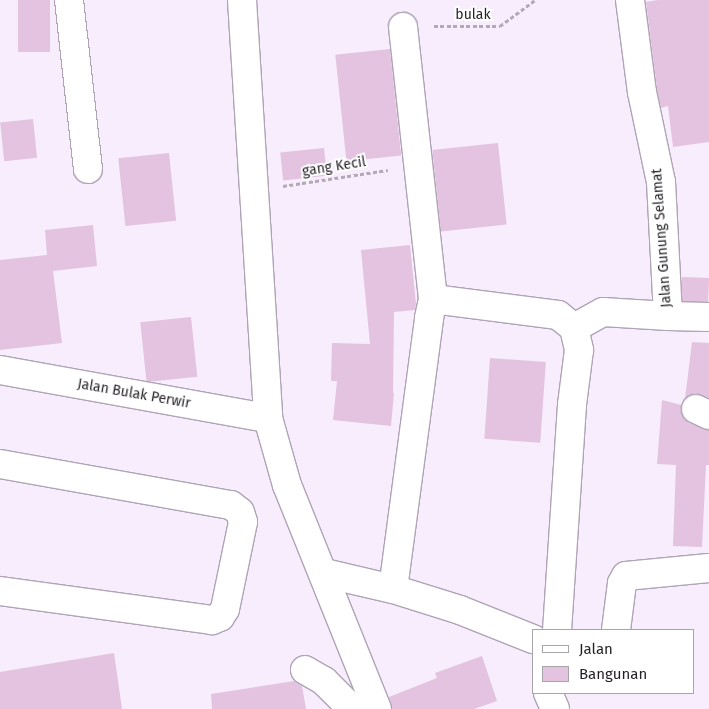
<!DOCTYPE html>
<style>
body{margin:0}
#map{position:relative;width:709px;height:709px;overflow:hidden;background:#f7edfd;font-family:"Fira Sans",sans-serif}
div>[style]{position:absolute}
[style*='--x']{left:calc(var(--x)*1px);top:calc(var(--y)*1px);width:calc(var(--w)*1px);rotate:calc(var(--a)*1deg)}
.building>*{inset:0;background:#e3c3e0;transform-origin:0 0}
.path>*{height:3px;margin-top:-1.5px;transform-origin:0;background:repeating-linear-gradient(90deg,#b2aab7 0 4px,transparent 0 6.5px)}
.roads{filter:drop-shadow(1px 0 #afa3b6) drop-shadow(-1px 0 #afa3b6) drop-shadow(0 1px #afa3b6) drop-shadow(0 -1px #afa3b6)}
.minor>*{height:28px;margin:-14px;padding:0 14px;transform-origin:14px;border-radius:14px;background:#fff}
span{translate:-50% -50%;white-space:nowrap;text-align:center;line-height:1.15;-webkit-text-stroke:4px #fff;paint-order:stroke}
.street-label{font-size:14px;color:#231e25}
.legend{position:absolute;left:532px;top:629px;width:162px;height:65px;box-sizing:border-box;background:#fff;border:1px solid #a7a5a8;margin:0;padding:6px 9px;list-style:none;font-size:15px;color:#231e25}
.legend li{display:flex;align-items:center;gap:10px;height:25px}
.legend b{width:25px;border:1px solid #a7a5a8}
</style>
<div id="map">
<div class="building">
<i style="left:18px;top:0;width:32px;height:52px"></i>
<i style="clip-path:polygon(658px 0,709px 0,709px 142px,673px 147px,668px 106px,661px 108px,657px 89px,646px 2px)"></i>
<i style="left:390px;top:49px;width:107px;height:55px;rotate:84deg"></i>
<i style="left:33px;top:119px;width:39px;height:33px;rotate:84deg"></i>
<i style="left:498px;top:143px;width:82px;height:66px;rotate:84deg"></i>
<i style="left:324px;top:148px;width:28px;height:44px;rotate:84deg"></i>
<i style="left:169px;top:153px;width:68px;height:51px;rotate:84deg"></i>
<i style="clip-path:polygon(93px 225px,97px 266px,53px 271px,62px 343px,0 350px,0 260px,47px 255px,45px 230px)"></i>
<i style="clip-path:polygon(410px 245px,416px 304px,415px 310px,394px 312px,393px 393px,394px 393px,391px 426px,333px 420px,337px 381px,331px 381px,332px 343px,370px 344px,361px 250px)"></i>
<i style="left:682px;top:277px;width:27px;height:24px;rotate:2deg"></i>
<i style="left:191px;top:317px;width:60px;height:51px;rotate:84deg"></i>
<i style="clip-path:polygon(692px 342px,709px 343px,709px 398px,695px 393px,685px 399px)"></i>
<i style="left:490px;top:358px;width:56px;height:81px;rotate:4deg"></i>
<i style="clip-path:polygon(662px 400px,681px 405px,681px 411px,684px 418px,689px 423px,709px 430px,709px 465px,706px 465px,702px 547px,673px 546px,676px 465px,657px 464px)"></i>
<i style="clip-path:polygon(114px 653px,122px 709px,0 709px,0 672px)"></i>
<i style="clip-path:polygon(482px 656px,497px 701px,474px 709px,392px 709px,389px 697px,437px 678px,435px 673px)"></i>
<i style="clip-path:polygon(294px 681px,302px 686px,306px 709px,212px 709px,211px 694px)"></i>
</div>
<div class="path">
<i style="--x:434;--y:26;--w:66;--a:0"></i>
<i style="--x:500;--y:26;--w:44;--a:-36.6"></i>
<i style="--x:283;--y:186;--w:106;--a:-8.7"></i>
</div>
<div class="roads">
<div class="minor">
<i style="--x:69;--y:0;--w:170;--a:83.6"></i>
<i style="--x:242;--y:0;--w:419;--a:86.4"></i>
<i style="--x:268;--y:418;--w:70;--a:74.2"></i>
<i style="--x:287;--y:485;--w:241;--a:68.1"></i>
<i style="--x:630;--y:0;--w:93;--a:82.6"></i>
<i style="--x:642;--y:92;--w:92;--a:78.1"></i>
<i style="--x:661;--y:182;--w:134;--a:87"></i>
<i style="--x:668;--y:316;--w:41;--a:1.4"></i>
<i style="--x:403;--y:27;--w:274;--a:83.7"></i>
<i style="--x:574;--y:328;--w:33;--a:-29"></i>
<i style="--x:603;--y:312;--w:65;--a:3.5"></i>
<i style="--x:0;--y:370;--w:272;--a:10.2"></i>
<i style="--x:696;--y:409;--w:14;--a:25"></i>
<i style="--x:0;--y:464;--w:235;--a:10.1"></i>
<i style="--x:231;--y:505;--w:11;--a:38"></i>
<i style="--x:240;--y:512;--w:10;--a:73"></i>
<i style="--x:243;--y:522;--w:89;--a:101.7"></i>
<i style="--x:225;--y:609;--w:9;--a:122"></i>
<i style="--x:220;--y:617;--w:9;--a:159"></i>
<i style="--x:212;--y:620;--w:214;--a:-172.2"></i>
<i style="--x:324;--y:573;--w:71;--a:13.1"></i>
<i style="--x:393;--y:589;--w:70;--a:17.4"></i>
<i style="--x:460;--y:610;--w:79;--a:21.7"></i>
<i style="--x:393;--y:589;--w:273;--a:-82.4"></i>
<i style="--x:429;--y:318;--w:19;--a:-78"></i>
<i style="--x:433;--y:299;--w:126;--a:7.3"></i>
<i style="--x:558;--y:315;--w:21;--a:39"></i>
<i style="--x:574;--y:328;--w:23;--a:77"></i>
<i style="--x:579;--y:350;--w:55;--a:97.3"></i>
<i style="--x:572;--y:405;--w:225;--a:93.8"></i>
<i style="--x:616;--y:630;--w:47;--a:-82.7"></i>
<i style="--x:622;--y:583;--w:8;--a:-60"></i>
<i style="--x:626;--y:576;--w:83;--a:-5.5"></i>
<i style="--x:305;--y:670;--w:22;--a:30"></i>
<i style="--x:324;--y:681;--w:30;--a:45"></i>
<i style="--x:345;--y:702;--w:8;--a:60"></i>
<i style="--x:548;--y:693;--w:17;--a:66"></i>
</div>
</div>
<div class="street-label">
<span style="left:473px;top:15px">bulak</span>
<span style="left:334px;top:167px;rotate:-9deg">gang Kecil</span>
<span style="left:662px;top:238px;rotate:-94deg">Jalan Gunung Selamat</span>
<span style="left:134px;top:394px;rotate:10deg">Jalan Bulak Perwir</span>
</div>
<ul class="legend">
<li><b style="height:6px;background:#fff"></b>Jalan</li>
<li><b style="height:14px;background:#e3c3e0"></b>Bangunan</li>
</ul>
</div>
